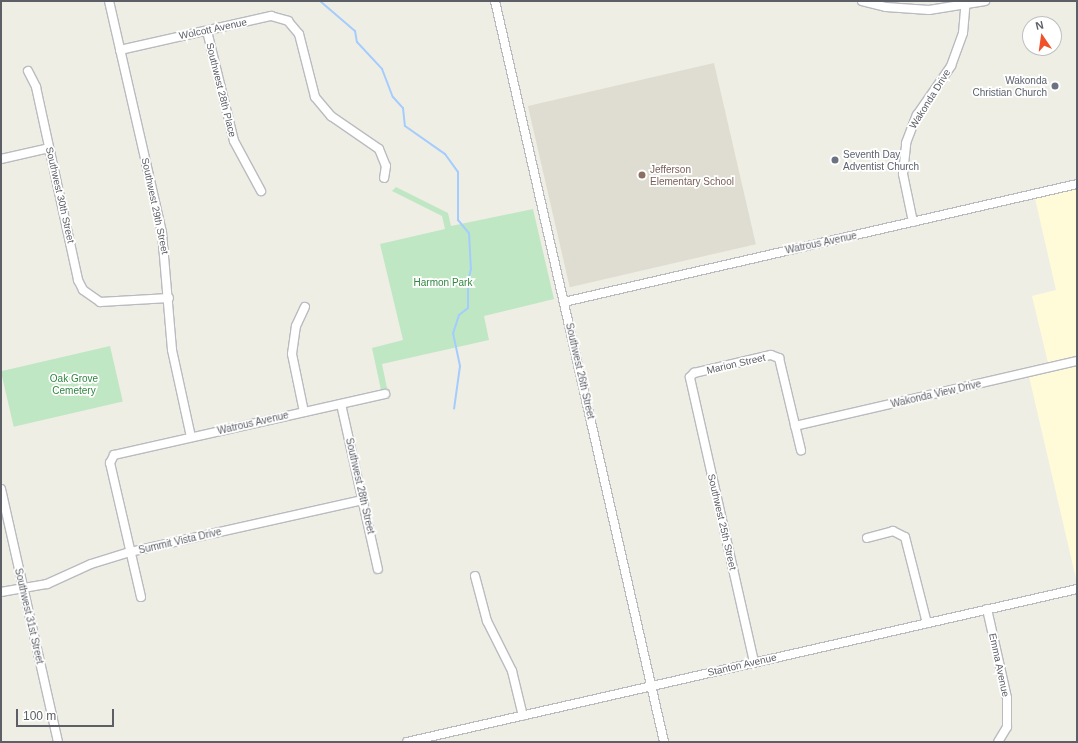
<!DOCTYPE html>
<style>
body{margin:0}
#map{position:relative;width:1078px;height:743px;overflow:hidden;background:#efeee4;font-family:Helvetica,sans-serif}
div>[style]{position:absolute}
[style*='--x']{left:calc(var(--x)*1px);top:calc(var(--y)*1px);width:calc(var(--w)*1px);rotate:calc(var(--a)*1deg)}
.commercial>*{inset:0;background:#fffbd9}
.education>*{inset:0;background:#dfddd2;transform-origin:0 0}
.green>*{inset:0;background:#bfe7c4;transform-origin:0 0}
.stream>*{height:2px;margin:-1px;padding:0 1px;transform-origin:1px;border-radius:1px;background:#a4ccff}
.roads{filter:drop-shadow(1px 0 #b9bbc0) drop-shadow(-1px 0 #b9bbc0) drop-shadow(0 1px #b9bbc0) drop-shadow(0 -1px #b9bbc0)}
.street>*{height:8px;margin:-4px;padding:0 4px;transform-origin:4px;border-radius:4px;background:#fff}
.dots>*{width:11px;height:11px;translate:-50% -50%;box-sizing:border-box;border:2px solid #fff;border-radius:50%}
span{translate:-50% -50%;white-space:nowrap;text-align:center;line-height:1.15;-webkit-text-stroke:3.5px #fff;paint-order:stroke}
.street-label{font-size:10px;color:#5c5f65}
.worship-label{font-size:10px;color:#5b616d}
.right{translate:-100% -50%;text-align:right}
.left{translate:0 -50%;text-align:left}
.education-label{font-size:10px;color:#785e54}
.park-label{font-size:10px;color:#318640}
.frame{position:absolute;inset:0;border:2px solid #5c5f65;pointer-events:none}
.north{position:absolute;left:1022px;top:16px;width:40px;height:40px;box-sizing:border-box;background:#fff;border:1px solid #bebfc1;border-radius:50%;rotate:347deg;font-size:11px;font-weight:700;line-height:16px;text-align:center;color:#5c5f65}
.north::after{content:'';display:block;margin:auto;width:14px;height:18px;background:#f05129;clip-path:polygon(50% 0,100% 100%,50% 72%,0 100%)}
.scale{position:absolute;left:16px;top:709px;width:98px;height:18px;box-sizing:border-box;border:2px solid #5c5f65;border-top:0;padding-left:5px;font-size:12px;line-height:14px;white-space:nowrap;color:#5c5f65;-webkit-text-stroke:3px #fff;paint-order:stroke}
</style>
<div id="map">
<div class="commercial">
<i style="clip-path:polygon(1077px 184px,1077px 583px,1028px 372px,1049px 367px,1032px 296px,1056px 290px,1034px 194px)"></i>
</div>
<div class="education">
<i style="left:714px;top:63px;width:186px;height:191px;rotate:77deg"></i>
</div>
<div class="green">
<i style="clip-path:polygon(396px 187px,448px 213px,451px 226px,533px 209px,554px 299px,484px 316px,489px 340px,382px 364px,387px 388px,381px 390px,372px 348px,403px 340px,380px 244px,445px 229px,442px 216px,392px 191px)"></i>
<i style="left:110px;top:346px;width:57px;height:112px;rotate:77deg"></i>
</div>
<div class="stream">
<i style="--x:320;--y:1;--w:46;--a:40.6"></i>
<i style="--x:355;--y:31;--w:11;--a:80"></i>
<i style="--x:357;--y:42;--w:37;--a:47"></i>
<i style="--x:382;--y:69;--w:30;--a:69"></i>
<i style="--x:393;--y:97;--w:15;--a:48"></i>
<i style="--x:403;--y:108;--w:18;--a:84"></i>
<i style="--x:405;--y:126;--w:49;--a:35"></i>
<i style="--x:445;--y:154;--w:22;--a:54"></i>
<i style="--x:458;--y:172;--w:48;--a:90"></i>
<i style="--x:458;--y:220;--w:17;--a:50"></i>
<i style="--x:469;--y:233;--w:36;--a:87"></i>
<i style="--x:471;--y:269;--w:12;--a:104"></i>
<i style="--x:468;--y:281;--w:27;--a:90"></i>
<i style="--x:468;--y:308;--w:11;--a:142"></i>
<i style="--x:459;--y:315;--w:19;--a:108"></i>
<i style="--x:453;--y:333;--w:34;--a:78"></i>
<i style="--x:460;--y:366;--w:43;--a:97.9"></i>
</div>
<div class="roads">
<div class="street">
<i style="--x:109;--y:1;--w:238;--a:77.1"></i>
<i style="--x:162;--y:233;--w:117;--a:85.1"></i>
<i style="--x:172;--y:350;--w:89;--a:77.7"></i>
<i style="--x:495;--y:1;--w:760;--a:77.15"></i>
<i style="--x:862;--y:1;--w:25;--a:14"></i>
<i style="--x:886;--y:7;--w:43;--a:4"></i>
<i style="--x:929;--y:10;--w:57;--a:-9.1"></i>
<i style="--x:207;--y:31;--w:113;--a:76.2"></i>
<i style="--x:234;--y:141;--w:57;--a:61.6"></i>
<i style="--x:120;--y:50;--w:155;--a:-12.7"></i>
<i style="--x:271;--y:16;--w:18;--a:16"></i>
<i style="--x:288;--y:21;--w:17;--a:50"></i>
<i style="--x:299;--y:34;--w:65;--a:75.7"></i>
<i style="--x:315;--y:97;--w:25;--a:50"></i>
<i style="--x:331;--y:116;--w:58;--a:34.5"></i>
<i style="--x:379;--y:149;--w:18;--a:68"></i>
<i style="--x:386;--y:166;--w:12;--a:99"></i>
<i style="--x:28;--y:71;--w:18;--a:63"></i>
<i style="--x:36;--y:87;--w:198;--a:77.7"></i>
<i style="--x:78;--y:280;--w:11;--a:63"></i>
<i style="--x:83;--y:290;--w:21;--a:35"></i>
<i style="--x:100;--y:302;--w:69;--a:-3.3"></i>
<i style="--x:1;--y:159;--w:49;--a:-12.9"></i>
<i style="--x:913;--y:222;--w:49;--a:-101.8"></i>
<i style="--x:903;--y:174;--w:31;--a:-84"></i>
<i style="--x:906;--y:143;--w:30;--a:-69"></i>
<i style="--x:917;--y:115;--w:60;--a:-55.2"></i>
<i style="--x:951;--y:66;--w:35;--a:-70"></i>
<i style="--x:963;--y:33;--w:32;--a:-85"></i>
<i style="--x:564;--y:302;--w:526;--a:-12.95"></i>
<i style="--x:341;--y:404;--w:169;--a:77.4"></i>
<i style="--x:304;--y:412;--w:59;--a:-101.7"></i>
<i style="--x:292;--y:354;--w:28;--a:-82"></i>
<i style="--x:296;--y:326;--w:21;--a:-65"></i>
<i style="--x:795;--y:426;--w:289;--a:-13"></i>
<i style="--x:1;--y:489;--w:259;--a:77.3"></i>
<i style="--x:867;--y:538;--w:27;--a:-15"></i>
<i style="--x:893;--y:531;--w:13;--a:27"></i>
<i style="--x:905;--y:537;--w:89;--a:75.7"></i>
<i style="--x:475;--y:576;--w:47;--a:75.1"></i>
<i style="--x:487;--y:621;--w:56;--a:63.4"></i>
<i style="--x:512;--y:671;--w:46;--a:76.3"></i>
<i style="--x:1;--y:592;--w:47;--a:-9.9"></i>
<i style="--x:47;--y:584;--w:48;--a:-24.4"></i>
<i style="--x:91;--y:564;--w:41;--a:-17.1"></i>
<i style="--x:130;--y:552;--w:239;--a:-12.6"></i>
<i style="--x:141;--y:597;--w:138;--a:-103"></i>
<i style="--x:110;--y:463;--w:9;--a:-63"></i>
<i style="--x:114;--y:455;--w:278;--a:-12.7"></i>
<i style="--x:987;--y:609;--w:91;--a:77.3"></i>
<i style="--x:1007;--y:698;--w:29;--a:90"></i>
<i style="--x:1007;--y:727;--w:17;--a:121"></i>
<i style="--x:754;--y:662;--w:292;--a:-102.7"></i>
<i style="--x:690;--y:377;--w:6;--a:-45"></i>
<i style="--x:694;--y:373;--w:79;--a:-13.2"></i>
<i style="--x:771;--y:355;--w:9;--a:21"></i>
<i style="--x:779;--y:358;--w:95;--a:76.6"></i>
<i style="--x:407;--y:742;--w:687;--a:-12.86"></i>
</div>
</div>
<div class="dots">
<i style="left:1055px;top:86px;background:#6b7280"></i>
<i style="left:835px;top:160px;background:#6b7280"></i>
<i style="left:642px;top:175px;background:#8d6e63"></i>
</div>
<div class="street-label">
<span style="left:213px;top:29px;rotate:-12deg">Wolcott Avenue</span>
<span style="left:221px;top:90px;rotate:76deg">Southwest 28th Place</span>
<span style="left:930px;top:99px;rotate:-58deg">Wakonda Drive</span>
<span style="left:60px;top:195px;rotate:77deg">Southwest 30th Street</span>
<span style="left:155px;top:206px;rotate:78deg">Southwest 29th Street</span>
<span style="left:821px;top:243px;rotate:-12deg">Watrous Avenue</span>
<span style="left:736px;top:364px;rotate:-13deg">Marion Street</span>
<span style="left:580px;top:371px;rotate:77deg">Southwest 26th Street</span>
<span style="left:936px;top:394px;rotate:-13deg">Wakonda View Drive</span>
<span style="left:253px;top:423px;rotate:-13deg">Watrous Avenue</span>
<span style="left:360px;top:486px;rotate:77deg">Southwest 28th Street</span>
<span style="left:722px;top:522px;rotate:77deg">Southwest 25th Street</span>
<span style="left:180px;top:541px;rotate:-13deg">Summit Vista Drive</span>
<span style="left:29px;top:616px;rotate:77deg">Southwest 31st Street</span>
<span style="left:742px;top:665px;rotate:-13deg">Stanton Avenue</span>
<span style="left:999px;top:665px;rotate:78deg">Emma Avenue</span>
</div>
<div class="worship-label">
<span class="right" style="left:1047px;top:86px">Wakonda<br>Christian Church</span>
<span class="left" style="left:843px;top:160px">Seventh Day<br>Adventist Church</span>
</div>
<div class="education-label">
<span class="left" style="left:650px;top:175px">Jefferson<br>Elementary School</span>
</div>
<div class="park-label">
<span style="left:443px;top:283px">Harmon Park</span>
<span style="left:74px;top:384px">Oak Grove<br>Cemetery</span>
</div>
<div class="frame"></div>
<div class="north">N</div>
<div class="scale">100 m</div>
</div>
